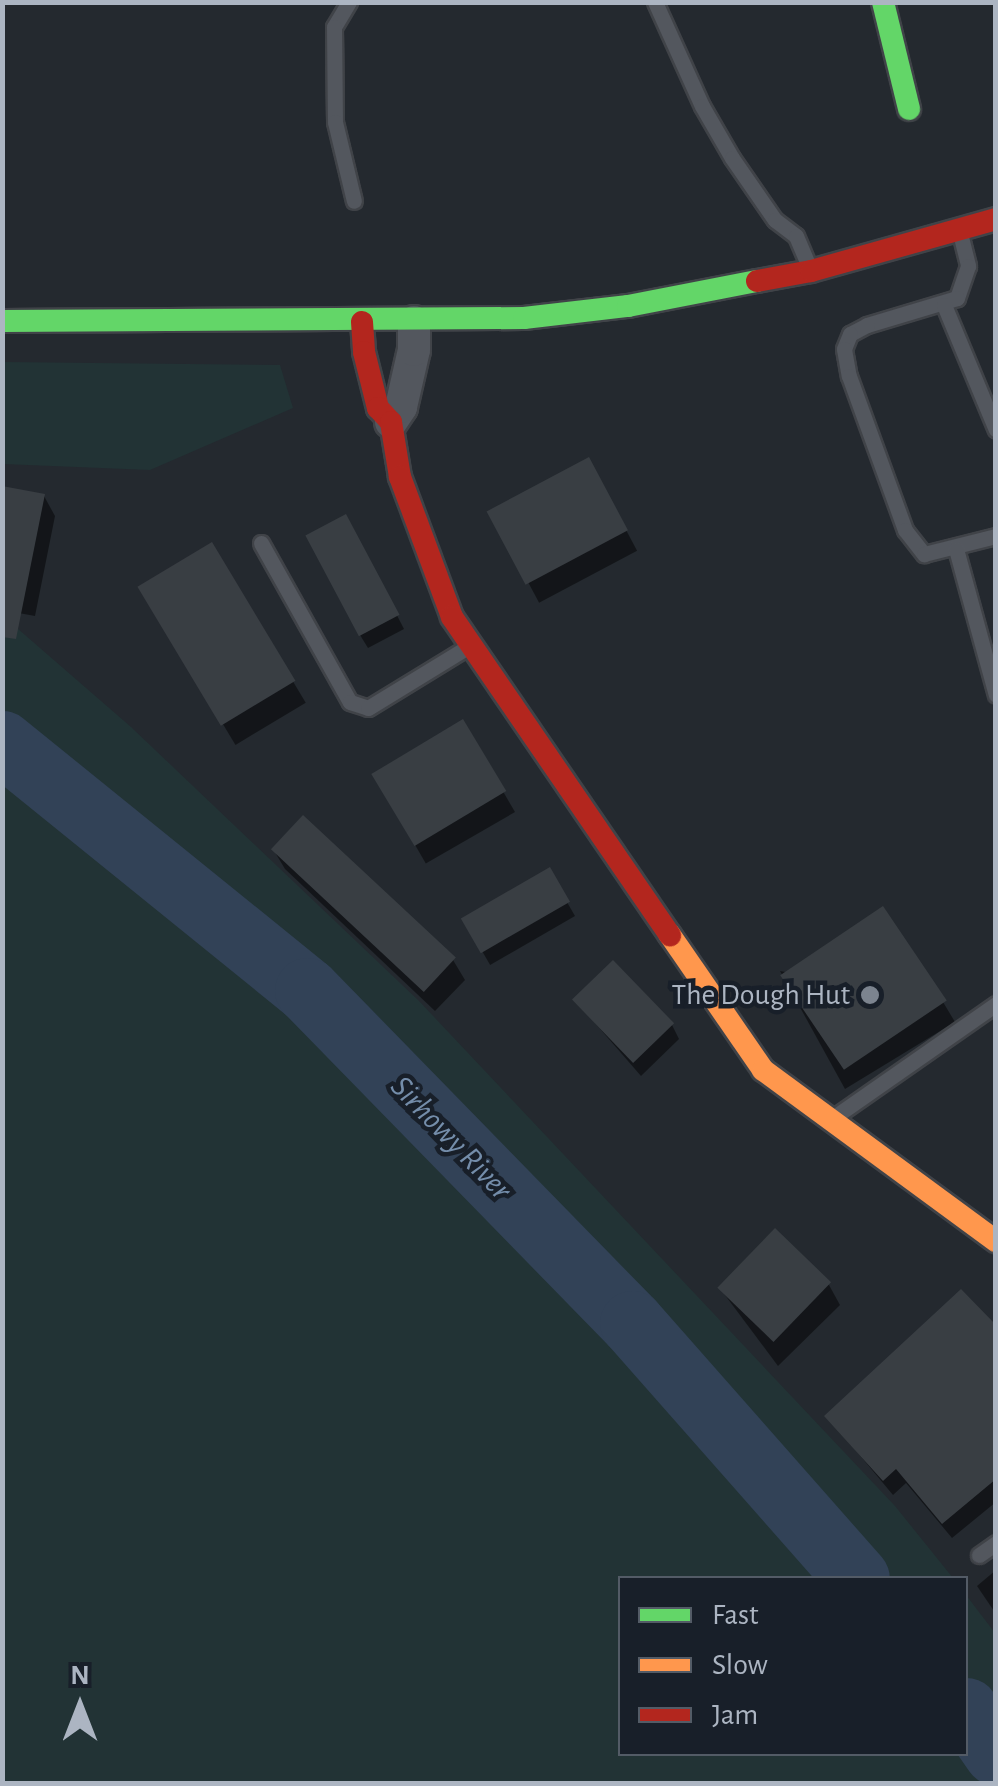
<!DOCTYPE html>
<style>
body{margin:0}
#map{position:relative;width:998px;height:1786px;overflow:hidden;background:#24292f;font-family:"Alegreya Sans",sans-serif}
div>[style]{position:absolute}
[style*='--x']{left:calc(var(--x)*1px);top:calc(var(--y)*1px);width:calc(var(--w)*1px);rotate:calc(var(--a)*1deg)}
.green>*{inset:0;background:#223335}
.shadow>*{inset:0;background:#0007;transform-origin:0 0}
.river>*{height:65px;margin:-32.5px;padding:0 32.5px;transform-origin:32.5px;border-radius:32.5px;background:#324257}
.building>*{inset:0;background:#393e43;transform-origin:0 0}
.roads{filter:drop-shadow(2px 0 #404348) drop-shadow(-2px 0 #404348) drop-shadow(0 2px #404348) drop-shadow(0 -2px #404348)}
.lane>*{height:15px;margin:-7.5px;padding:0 7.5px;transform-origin:7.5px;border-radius:7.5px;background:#53575e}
.street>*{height:32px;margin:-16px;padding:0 16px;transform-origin:16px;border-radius:16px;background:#53575e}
.fast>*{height:22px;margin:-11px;padding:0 11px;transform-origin:11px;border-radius:11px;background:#63d668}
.slow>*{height:22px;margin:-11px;padding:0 11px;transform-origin:11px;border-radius:11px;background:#ff974d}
.jam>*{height:22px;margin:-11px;padding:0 11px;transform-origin:11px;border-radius:11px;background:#b3261e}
.dots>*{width:28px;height:28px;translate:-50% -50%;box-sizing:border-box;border:5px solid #181f29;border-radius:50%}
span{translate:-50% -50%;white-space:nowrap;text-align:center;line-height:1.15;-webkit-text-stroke:9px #181f29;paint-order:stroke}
.poi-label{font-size:30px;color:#acb5c2}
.right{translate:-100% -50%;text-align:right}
.water-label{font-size:32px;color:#748daa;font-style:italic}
.frame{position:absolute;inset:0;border:5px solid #acb5c2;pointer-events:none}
.legend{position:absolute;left:618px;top:1576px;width:350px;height:180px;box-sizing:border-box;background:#181f29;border:2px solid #535b66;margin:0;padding:12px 18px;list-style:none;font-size:30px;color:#acb5c2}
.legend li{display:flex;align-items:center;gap:20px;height:50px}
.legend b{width:50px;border:2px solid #535b66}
.north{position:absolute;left:30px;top:1656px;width:100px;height:100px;-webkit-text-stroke:8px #181f29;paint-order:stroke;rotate:0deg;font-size:28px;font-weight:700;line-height:40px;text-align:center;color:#acb5c2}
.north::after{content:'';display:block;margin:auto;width:35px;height:45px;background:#acb5c2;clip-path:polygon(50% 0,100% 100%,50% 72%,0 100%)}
</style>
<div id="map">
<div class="green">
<i style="clip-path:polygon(3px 362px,280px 365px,293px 408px,150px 470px,3px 464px)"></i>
<i style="clip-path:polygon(2px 615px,131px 727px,419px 1001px,895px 1506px,953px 1578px,620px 1578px,620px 1754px,966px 1754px,966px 1595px,995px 1633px,995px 1783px,3px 1783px)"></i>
</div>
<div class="shadow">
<i style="left:600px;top:481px;width:79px;height:111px;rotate:62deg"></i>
<i style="clip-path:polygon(44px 496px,55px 516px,35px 616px,2px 610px)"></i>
<i style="clip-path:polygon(353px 530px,404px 629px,368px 648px,360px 635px)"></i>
<i style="left:211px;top:545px;width:184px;height:82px;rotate:59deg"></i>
<i style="left:463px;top:722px;width:104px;height:103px;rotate:60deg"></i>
<i style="clip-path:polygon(273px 849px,453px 960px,465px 980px,435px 1011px,285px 869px)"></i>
<i style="left:549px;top:871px;width:52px;height:98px;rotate:60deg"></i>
<i style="clip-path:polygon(780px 971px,943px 1002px,955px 1022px,845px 1089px)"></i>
<i style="clip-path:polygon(575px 1000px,672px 1025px,679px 1039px,641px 1076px)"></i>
<i style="clip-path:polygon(829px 1285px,840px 1305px,778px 1366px,719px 1287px)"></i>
<i style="clip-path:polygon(996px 1328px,996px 1502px,952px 1538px,906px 1483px,893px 1495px,827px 1416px)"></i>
<i style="clip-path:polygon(996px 1570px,996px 1614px,977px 1586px)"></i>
</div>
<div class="river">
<i style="--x:2;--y:743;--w:392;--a:39"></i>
<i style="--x:307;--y:990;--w:465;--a:45.7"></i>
<i style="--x:632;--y:1323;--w:340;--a:48.6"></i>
<i style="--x:966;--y:1710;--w:52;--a:55.1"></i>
</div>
<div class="building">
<i style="left:589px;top:457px;width:83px;height:116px;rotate:62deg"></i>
<i style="clip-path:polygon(2px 486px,45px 494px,16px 639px,2px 637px)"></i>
<i style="left:346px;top:514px;width:114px;height:46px;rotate:62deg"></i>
<i style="left:212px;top:542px;width:162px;height:87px;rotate:59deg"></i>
<i style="left:463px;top:719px;width:84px;height:107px;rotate:59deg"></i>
<i style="left:303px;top:815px;width:209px;height:47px;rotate:43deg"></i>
<i style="left:550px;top:867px;width:40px;height:103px;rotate:60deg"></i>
<i style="left:883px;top:906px;width:114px;height:124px;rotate:56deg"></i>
<i style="left:613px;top:960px;width:88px;height:57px;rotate:46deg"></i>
<i style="left:775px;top:1228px;width:78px;height:83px;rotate:44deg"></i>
<i style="clip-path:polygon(961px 1289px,996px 1325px,996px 1479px,942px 1524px,896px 1469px,883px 1481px,824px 1416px)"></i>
</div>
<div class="roads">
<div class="lane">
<i style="--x:349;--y:2;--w:29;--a:121"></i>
<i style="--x:334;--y:27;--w:95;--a:89.4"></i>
<i style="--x:335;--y:122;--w:81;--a:76.5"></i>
<i style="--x:655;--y:2;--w:114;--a:65.7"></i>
<i style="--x:702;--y:106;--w:60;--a:60"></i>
<i style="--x:732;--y:158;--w:75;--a:55.3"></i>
<i style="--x:775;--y:220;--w:26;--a:37"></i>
<i style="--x:796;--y:236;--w:34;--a:67"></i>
<i style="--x:960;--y:233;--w:34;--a:76"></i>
<i style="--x:968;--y:266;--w:34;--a:109"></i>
<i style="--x:957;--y:298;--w:94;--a:163.3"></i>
<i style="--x:867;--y:325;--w:19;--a:152"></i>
<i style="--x:850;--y:334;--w:16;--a:112"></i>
<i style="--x:844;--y:349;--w:27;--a:80"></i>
<i style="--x:849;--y:376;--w:164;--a:70"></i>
<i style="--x:905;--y:530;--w:31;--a:52"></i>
<i style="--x:924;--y:554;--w:74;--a:-14"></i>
<i style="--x:944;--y:305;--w:135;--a:67.4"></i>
<i style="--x:261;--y:543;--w:182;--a:60.8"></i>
<i style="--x:350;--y:702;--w:19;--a:18"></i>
<i style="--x:368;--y:708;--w:119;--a:-31.5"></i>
<i style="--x:956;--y:549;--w:151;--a:74.7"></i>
<i style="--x:837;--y:1115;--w:194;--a:-34.9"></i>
<i style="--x:979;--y:1555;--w:21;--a:-35"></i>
</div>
<div class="street">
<i style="--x:391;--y:422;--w:18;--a:-56"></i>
<i style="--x:401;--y:407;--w:58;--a:-77.2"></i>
<i style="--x:414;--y:350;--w:28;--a:-90"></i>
</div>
<div class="fast">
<i style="--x:883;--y:2;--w:110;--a:76.3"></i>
<i style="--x:2;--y:321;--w:522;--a:-0.33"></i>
<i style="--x:524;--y:318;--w:105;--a:-6.6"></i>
<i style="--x:628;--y:306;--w:131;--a:-11"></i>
</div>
<div class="slow">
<i style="--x:670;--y:935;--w:164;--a:55.4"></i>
<i style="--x:763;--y:1070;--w:289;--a:36.3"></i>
</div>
<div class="jam">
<i style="--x:757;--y:281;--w:55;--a:-10.5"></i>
<i style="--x:811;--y:271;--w:192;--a:-15.7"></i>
<i style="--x:362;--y:322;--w:30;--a:86"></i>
<i style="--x:364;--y:352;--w:58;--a:76"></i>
<i style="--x:378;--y:408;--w:19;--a:47"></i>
<i style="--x:391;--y:422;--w:56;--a:80.7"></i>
<i style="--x:400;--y:477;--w:149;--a:69.6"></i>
<i style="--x:452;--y:617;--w:386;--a:55.6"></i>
</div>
</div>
<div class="dots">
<i style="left:870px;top:995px;background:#7c848f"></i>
</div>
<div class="poi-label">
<span class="right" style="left:850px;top:995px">The Dough Hut</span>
</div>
<div class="water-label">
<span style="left:451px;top:1138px;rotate:46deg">Sirhowy River</span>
</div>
<div class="frame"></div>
<ul class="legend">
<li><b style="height:12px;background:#63d668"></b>Fast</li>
<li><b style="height:12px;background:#ff974d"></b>Slow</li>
<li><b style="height:12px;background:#b3261e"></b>Jam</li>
</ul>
<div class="north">N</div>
</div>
